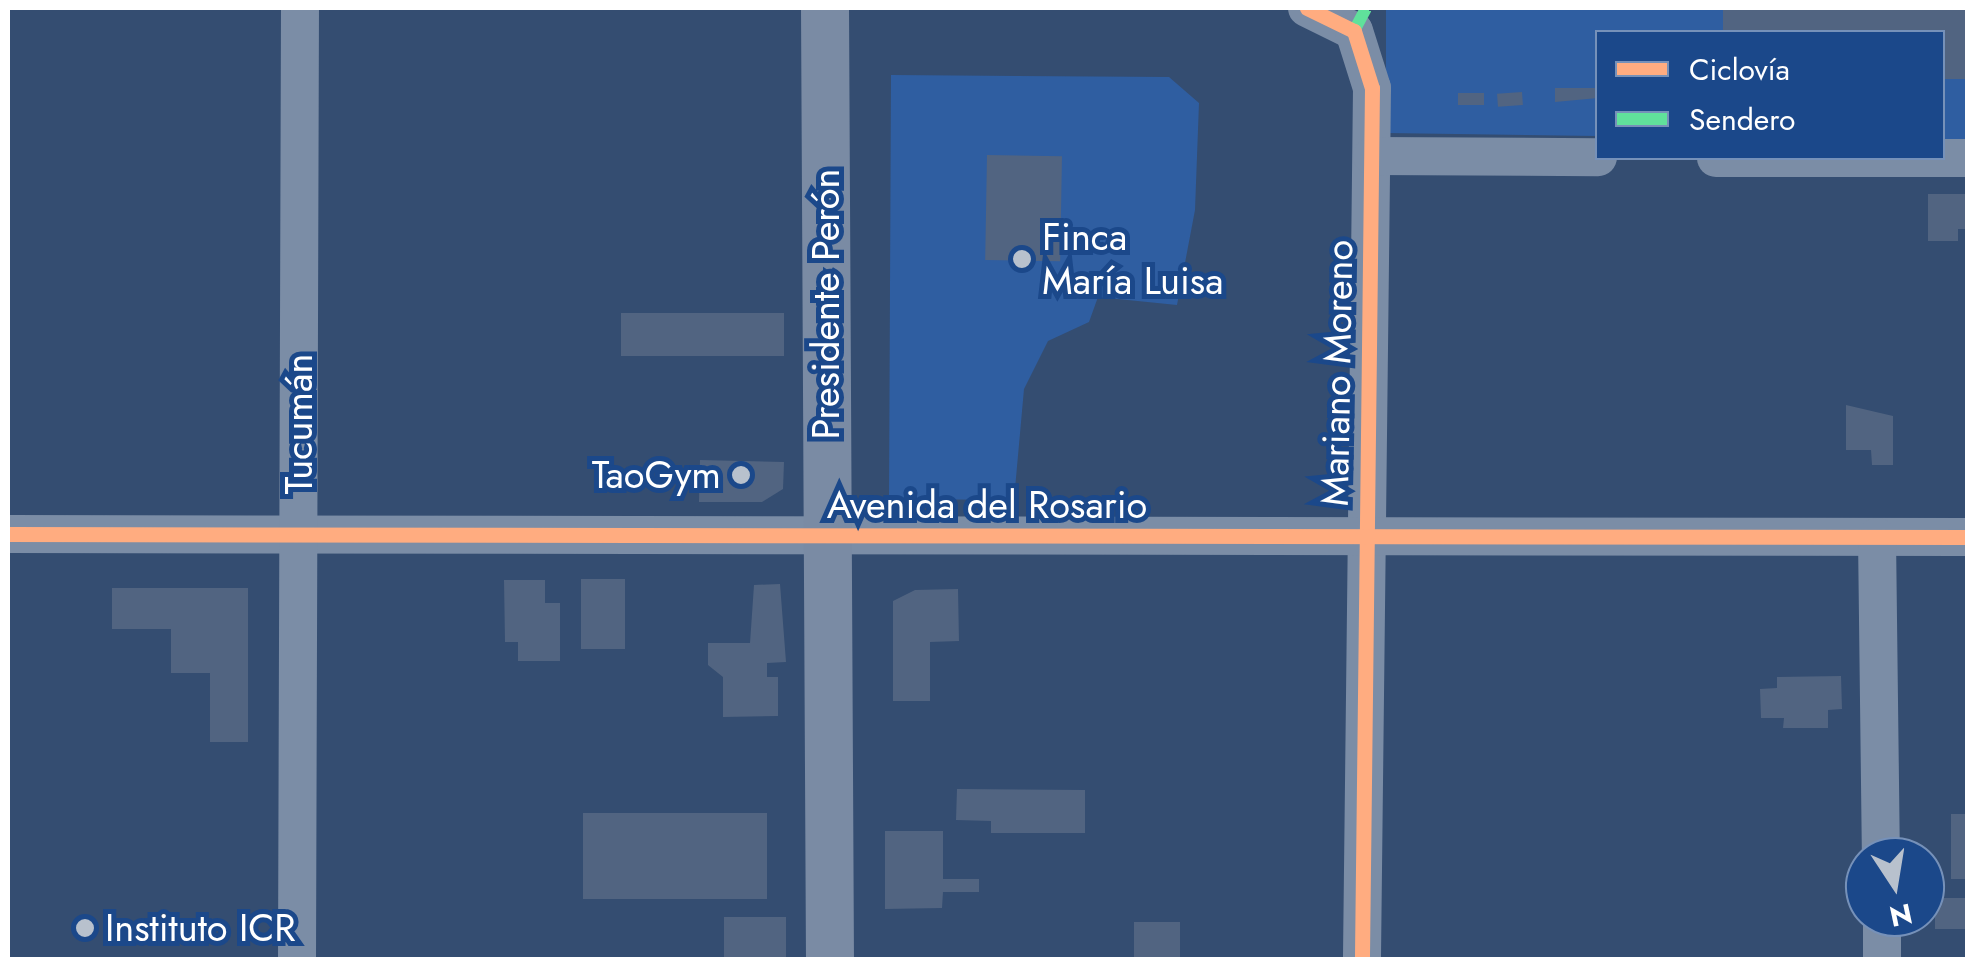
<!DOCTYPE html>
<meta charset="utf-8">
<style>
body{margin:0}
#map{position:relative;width:1975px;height:967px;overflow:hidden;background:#344d71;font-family:Jost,sans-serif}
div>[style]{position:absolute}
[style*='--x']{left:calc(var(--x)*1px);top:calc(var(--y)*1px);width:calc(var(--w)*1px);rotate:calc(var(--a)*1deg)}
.green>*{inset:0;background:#2f5ea1}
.building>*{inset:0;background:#516481;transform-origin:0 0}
.minor>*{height:38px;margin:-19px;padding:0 19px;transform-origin:19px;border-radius:19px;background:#7b8da6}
.major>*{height:48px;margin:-24px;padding:0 24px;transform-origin:24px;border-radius:24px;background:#7a8ba4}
.quiet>*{height:12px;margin-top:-6px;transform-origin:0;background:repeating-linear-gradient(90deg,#60e19b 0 25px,transparent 0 37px)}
.cycleway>*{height:15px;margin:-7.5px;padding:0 7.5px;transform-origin:7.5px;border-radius:7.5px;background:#ffac80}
.dots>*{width:28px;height:28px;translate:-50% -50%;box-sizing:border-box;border:5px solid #1b488a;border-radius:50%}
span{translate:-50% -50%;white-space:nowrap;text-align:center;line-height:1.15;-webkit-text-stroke:10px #1b488a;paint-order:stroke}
.poi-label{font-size:38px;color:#fff}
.left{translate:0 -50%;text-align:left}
.right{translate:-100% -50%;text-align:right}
.street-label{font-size:38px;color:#fff}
.frame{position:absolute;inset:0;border:10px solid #fff;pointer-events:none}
.legend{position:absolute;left:1595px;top:30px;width:350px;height:130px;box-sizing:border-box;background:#1b488a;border:2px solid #7691b9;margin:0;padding:12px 18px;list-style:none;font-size:30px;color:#fff}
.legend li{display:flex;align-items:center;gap:20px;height:50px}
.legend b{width:50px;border:2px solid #7691b9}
.north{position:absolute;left:1845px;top:837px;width:100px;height:100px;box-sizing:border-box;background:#1b488a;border:2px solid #7691b9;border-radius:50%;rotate:168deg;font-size:28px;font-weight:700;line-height:40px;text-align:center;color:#fff}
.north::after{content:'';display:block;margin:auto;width:35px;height:45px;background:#b8c1cd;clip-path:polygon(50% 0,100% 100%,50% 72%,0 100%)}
</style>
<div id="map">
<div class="green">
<i style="clip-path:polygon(1386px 8px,1967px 8px,1967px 141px,1943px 141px,1942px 32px,1598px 32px,1597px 136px,1386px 133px)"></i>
<i style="clip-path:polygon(891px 75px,1169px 77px,1199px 103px,1195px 210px,1177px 305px,1098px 297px,1089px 322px,1048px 341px,1024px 389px,1014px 500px,889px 499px)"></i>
</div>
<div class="building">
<i style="clip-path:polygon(1723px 8px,1968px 8px,1968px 79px,1942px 79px,1942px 32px,1723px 32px)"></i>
<i style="clip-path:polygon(1555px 88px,1598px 88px,1598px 98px,1555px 102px)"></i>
<i style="left:1522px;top:92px;width:13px;height:25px;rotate:86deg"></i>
<i style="left:1458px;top:93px;width:26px;height:12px"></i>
<i style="left:987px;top:155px;width:75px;height:105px;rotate:1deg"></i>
<i style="clip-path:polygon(1928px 194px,1968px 194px,1968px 229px,1958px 229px,1958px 241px,1928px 241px)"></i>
<i style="left:621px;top:313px;width:163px;height:43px"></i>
<i style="clip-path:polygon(1846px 405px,1893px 416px,1893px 465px,1872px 465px,1871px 450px,1846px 450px)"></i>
<i style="clip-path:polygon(700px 460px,784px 462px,783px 489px,762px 502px,699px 502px)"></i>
<i style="left:581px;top:579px;width:44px;height:70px"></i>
<i style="clip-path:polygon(504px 580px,545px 580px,545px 603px,560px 603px,560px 661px,518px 661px,518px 642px,505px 642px)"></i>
<i style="clip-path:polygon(780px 584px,786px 662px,767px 663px,767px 677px,778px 677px,778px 716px,723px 717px,723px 677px,708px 665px,708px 643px,750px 643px,754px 585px)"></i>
<i style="clip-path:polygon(112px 588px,248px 588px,248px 742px,210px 742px,210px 673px,171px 673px,171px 629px,112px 629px)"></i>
<i style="clip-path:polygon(958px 589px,959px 641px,930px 642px,930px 701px,893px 701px,893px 601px,915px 590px)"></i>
<i style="clip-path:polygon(1841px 676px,1842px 709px,1828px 710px,1828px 728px,1783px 728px,1784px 718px,1761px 718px,1760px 689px,1777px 688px,1777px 677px)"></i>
<i style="clip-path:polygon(957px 789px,1085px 790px,1085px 833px,991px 833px,991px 821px,956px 820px)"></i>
<i style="left:767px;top:813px;width:86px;height:184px;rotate:90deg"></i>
<i style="left:1951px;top:814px;width:17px;height:65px"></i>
<i style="clip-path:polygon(885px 831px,943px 831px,943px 879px,979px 879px,979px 892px,943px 892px,942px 908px,885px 909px)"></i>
<i style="left:1935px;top:898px;width:33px;height:31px"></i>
<i style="left:786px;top:917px;width:43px;height:62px;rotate:90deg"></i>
<i style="left:1134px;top:922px;width:46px;height:38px"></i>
</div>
<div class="minor">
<i style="--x:1307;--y:8;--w:52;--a:26.1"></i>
<i style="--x:1354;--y:31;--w:60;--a:72.5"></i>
<i style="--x:1372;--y:88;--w:872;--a:90.66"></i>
<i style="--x:1372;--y:156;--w:226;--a:0.3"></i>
<i style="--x:1716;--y:158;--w:252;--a:0"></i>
<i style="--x:8;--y:534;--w:1960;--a:0.09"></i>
<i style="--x:1877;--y:537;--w:320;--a:89.3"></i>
<i style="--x:1882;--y:917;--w:43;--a:90"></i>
<i style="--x:297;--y:960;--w:952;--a:-89.82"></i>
</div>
<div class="major">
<i style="--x:825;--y:8;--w:952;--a:89.7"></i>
</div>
<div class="quiet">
<i style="--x:1354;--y:31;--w:26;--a:-62"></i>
</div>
<div class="cycleway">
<i style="--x:1307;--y:8;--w:52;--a:26.1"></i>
<i style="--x:1354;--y:31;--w:60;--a:72.5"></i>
<i style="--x:1372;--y:88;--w:872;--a:90.66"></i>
<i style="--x:8;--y:534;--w:1960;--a:0.09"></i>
</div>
<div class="dots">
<i style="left:1022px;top:259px;background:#b8c1cd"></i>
<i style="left:741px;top:475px;background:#b8c1cd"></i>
<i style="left:85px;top:928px;background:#b8c1cd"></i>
</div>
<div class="poi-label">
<span class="left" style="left:1042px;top:259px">Finca<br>María Luisa</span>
<span class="right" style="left:721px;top:475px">TaoGym</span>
<span class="left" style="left:105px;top:928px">Instituto ICR</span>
</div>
<div class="street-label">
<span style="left:826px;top:304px;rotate:-90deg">Presidente Perón</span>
<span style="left:1337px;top:373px;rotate:-89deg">Mariano Moreno</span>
<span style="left:299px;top:424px;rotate:-90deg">Tucumán</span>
<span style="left:987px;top:505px">Avenida del Rosario</span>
</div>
<div class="frame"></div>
<ul class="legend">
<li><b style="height:12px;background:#ffac80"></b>Ciclovía</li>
<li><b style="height:12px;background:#60e19b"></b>Sendero</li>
</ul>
<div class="north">N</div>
</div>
